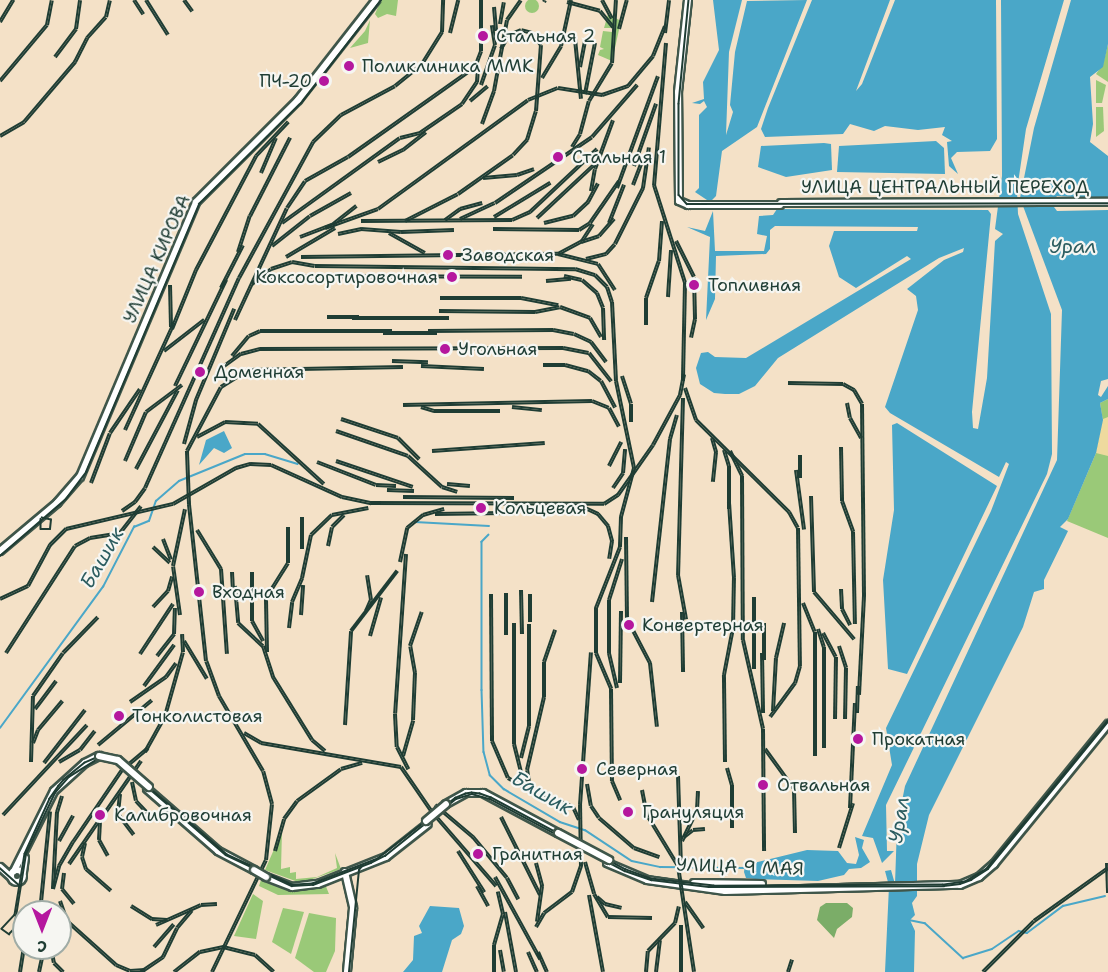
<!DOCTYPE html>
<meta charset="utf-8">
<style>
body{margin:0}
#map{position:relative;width:1108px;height:972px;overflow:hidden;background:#f4e1c7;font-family:"Shantell Sans",sans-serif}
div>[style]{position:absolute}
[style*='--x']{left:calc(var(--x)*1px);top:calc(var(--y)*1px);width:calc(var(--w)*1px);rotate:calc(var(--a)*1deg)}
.green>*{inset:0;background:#9ac978}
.round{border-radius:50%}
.forest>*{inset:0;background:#7bad68}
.sand>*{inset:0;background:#eeda9e}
.water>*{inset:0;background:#4aa7c8}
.stream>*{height:1.5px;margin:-0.75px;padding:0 0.75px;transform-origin:0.75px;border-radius:0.75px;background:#4aa7c8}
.roads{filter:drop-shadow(2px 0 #3f564a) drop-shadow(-2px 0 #3f564a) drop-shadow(0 2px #3f564a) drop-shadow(0 -2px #3f564a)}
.major>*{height:6px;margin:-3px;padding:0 3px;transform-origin:3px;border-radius:3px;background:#fff}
.major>.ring{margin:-3px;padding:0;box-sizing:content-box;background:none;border:6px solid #fff;border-radius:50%}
.tram>*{height:1.5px;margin:-0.75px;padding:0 0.75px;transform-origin:0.75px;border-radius:0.75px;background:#1f3d34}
.rail>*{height:4px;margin-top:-2px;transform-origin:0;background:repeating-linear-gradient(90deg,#f6f6f2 0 4.5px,#1f3d34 0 9px);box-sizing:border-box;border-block:2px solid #1f3d34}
.bridges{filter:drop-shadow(2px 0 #3f564a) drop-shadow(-2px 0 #3f564a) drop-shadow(0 2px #3f564a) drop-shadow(0 -2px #3f564a)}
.major-bridge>*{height:6px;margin:-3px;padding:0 3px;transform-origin:3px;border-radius:3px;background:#fff}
.dots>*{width:16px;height:16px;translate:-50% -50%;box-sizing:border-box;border:3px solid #f6f6f2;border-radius:50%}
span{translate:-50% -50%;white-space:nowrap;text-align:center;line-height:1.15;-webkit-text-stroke:4.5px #f6f6f2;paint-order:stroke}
.poi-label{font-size:18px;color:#1f3d34}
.left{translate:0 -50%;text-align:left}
.right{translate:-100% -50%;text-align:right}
.street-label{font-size:18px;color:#1f3d34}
.water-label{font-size:20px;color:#2c5d60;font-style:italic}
.north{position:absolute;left:12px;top:900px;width:60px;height:60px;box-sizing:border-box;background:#f6f6f2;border:2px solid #a0aca6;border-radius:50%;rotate:180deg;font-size:16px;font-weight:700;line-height:24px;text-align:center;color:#1f3d34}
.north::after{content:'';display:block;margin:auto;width:21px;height:27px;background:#b5179e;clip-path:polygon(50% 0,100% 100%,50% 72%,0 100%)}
</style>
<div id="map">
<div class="green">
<i class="round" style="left:525px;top:-1px;width:14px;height:14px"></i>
<i style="clip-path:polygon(381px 0,398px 0,396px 16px,387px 14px,378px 18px,375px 14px)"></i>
<i style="clip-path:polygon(608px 14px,621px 21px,612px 61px,598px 55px,600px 50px,604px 49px,600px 47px,603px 31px,612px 32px,612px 28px,604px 28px)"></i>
<i style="clip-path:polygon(370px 20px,368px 43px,350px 48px,365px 31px)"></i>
<i style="clip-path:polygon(1108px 44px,1108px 82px,1096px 74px,1103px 64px)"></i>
<i style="clip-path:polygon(1096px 80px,1106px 85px,1102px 103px,1096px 103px)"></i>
<i style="clip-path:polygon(1096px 107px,1103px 107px,1104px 131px,1096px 137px)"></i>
<i style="clip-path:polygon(1108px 399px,1108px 538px,1067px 521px,1096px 453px,1103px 421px,1100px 403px)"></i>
<i style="clip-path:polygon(282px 831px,281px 869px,290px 867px,290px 873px,296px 872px,296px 879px,317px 877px,337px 868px,335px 853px,341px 869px,301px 883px,265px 870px)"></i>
<i style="clip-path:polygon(262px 877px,291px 889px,325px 884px,329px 894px,278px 895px,259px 886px)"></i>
<i style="clip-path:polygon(253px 894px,263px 901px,256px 939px,234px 936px)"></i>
<i style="clip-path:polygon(283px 908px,304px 912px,291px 954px,272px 942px)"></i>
<i style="clip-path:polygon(309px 913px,336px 918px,335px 951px,326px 972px,314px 972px,295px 958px)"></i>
</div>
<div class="forest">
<i style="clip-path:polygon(826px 903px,847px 903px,853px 908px,852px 917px,837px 929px,834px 938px,817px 920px,820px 907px)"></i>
</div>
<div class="sand">
<i style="clip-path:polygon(1108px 417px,1108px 456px,1096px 453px,1103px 419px)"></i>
</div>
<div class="water">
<i style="clip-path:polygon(713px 0,742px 0,729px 52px,726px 135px,733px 112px,730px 105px,735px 52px,747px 1px,807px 0,757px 127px,722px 151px,716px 196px,710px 202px,695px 192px,699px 188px,699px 115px,707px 107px,704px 101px,700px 104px,692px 103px,704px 99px,703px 82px,719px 50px)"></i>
<i style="clip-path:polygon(812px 0,890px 0,856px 91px,862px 84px,895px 0,996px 0,997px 139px,990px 151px,957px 152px,951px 158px,958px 174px,949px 166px,947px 142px,952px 141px,942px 135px,945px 127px,918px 130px,885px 126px,874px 131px,850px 124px,843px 134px,765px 137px,761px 129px,768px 108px)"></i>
<i style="clip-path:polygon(1001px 0,1064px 0,1026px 129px,1017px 190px,1018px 214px,1051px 314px,1052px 454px,1047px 474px,886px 805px,887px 851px,894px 851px,882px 863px,873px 838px,862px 836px,892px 765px,886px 728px,991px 511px,1009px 464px,1006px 462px,999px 477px,890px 413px,885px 407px,918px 310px,916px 296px,907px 289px,944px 260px,963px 252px,964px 248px,939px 258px,778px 358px,755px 386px,739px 394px,725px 394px,714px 393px,700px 384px,696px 368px,701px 353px,708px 352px,715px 357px,746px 358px,911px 259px,907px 256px,856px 288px,839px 277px,829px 246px,834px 231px,917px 231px,918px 227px,775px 226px,770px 230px,770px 249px,766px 254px,716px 256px,715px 299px,706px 320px,710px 237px,687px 227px,705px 231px,713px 211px,715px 251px,764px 251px,767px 236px,757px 234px,759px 216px,773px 215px,777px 209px,988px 210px,991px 214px,972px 412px,973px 428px,978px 429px,987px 378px,995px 241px,1003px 234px,995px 229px,1002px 176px)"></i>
<i style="clip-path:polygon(1071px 0,1108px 0,1108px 44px,1103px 67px,1090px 77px,1093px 124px,1090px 142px,1108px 156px,1108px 199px,1057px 196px,1051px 203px,1057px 211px,1108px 210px,1108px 379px,1101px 381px,1098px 395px,1101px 397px,1108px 386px,1108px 399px,1100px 403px,1103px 420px,1096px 453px,1068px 519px,1060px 527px,1068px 531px,1044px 580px,1044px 589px,1034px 592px,1023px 627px,929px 815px,917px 864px,917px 896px,912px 903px,915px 915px,910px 920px,915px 931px,914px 972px,885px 972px,889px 886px,885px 871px,891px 870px,895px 884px,897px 826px,905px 786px,1057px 460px,1062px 310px,1020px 198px,1034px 128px)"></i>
<i style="clip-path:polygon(936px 141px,944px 148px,945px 174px,837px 172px,839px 146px)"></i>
<i style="clip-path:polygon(824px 143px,831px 144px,832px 170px,786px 177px,758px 167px,761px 146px)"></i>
<i style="clip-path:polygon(897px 423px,997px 486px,907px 674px,888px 669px,883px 580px,894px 510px,892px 425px)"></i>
<i style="clip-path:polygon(224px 431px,232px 448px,224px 453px,214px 448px,199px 465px,206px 440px)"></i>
<i style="clip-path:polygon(855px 837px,864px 840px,862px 848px,870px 862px,861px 868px,849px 869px,844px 875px,818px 881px,755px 879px,746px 878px,744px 872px,745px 865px,807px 850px,838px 851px,847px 863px,856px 864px,859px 855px)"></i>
<i style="clip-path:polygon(430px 906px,459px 908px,464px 926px,461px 934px,452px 940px,442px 972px,403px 972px,413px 960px,414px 936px,422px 933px,419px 926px)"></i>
</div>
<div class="stream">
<i style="--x:415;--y:522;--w:74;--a:3.1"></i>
<i style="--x:489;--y:535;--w:10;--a:135"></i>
<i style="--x:482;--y:542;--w:148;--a:90"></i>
<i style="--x:482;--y:690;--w:62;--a:88.2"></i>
<i style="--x:484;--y:752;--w:24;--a:75"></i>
<i style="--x:490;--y:775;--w:20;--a:45"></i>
<i style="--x:504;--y:789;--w:65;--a:30.5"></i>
<i style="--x:560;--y:822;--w:26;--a:18"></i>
<i style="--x:585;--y:830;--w:56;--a:33.4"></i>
<i style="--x:632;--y:861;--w:29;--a:12"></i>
<i style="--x:660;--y:867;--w:85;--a:0.7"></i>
<i style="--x:0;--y:728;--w:175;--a:-53.9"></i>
<i style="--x:103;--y:587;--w:68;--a:-62.7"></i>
<i style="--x:134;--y:527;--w:16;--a:-22"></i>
<i style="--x:149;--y:521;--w:21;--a:-71"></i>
<i style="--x:156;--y:501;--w:30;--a:-41"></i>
<i style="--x:179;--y:481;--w:71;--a:-22.2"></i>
<i style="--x:245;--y:454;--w:20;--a:0"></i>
<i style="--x:265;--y:454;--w:34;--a:17"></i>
<i style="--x:909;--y:920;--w:16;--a:11"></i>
<i style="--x:925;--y:923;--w:52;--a:42.6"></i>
<i style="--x:963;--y:958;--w:30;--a:-17"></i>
<i style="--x:992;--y:949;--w:32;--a:-34"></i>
<i style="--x:1019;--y:931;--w:8;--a:14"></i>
<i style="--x:1027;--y:933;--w:45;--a:-36.9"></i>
<i style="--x:1063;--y:906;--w:43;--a:-13.4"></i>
</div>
<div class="roads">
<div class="major">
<i style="--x:679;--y:201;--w:109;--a:-90.5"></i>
<i style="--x:678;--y:92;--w:93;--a:-83.8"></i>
<i style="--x:679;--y:201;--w:10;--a:24"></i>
<i style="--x:688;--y:205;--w:92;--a:0"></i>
<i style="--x:781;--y:203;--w:327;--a:-0.2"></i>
<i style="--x:0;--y:551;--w:75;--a:-40.1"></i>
<i style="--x:57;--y:503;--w:35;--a:-49"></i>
<i style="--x:80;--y:477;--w:298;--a:-67.1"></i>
<i style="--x:196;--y:202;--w:144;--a:-45"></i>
<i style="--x:298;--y:100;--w:127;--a:-52"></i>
<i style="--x:147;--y:789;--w:94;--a:41.1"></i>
<i style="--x:218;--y:851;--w:41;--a:27.8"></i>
<i style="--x:446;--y:804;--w:23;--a:-29"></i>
<i style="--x:466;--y:793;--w:17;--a:0"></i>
<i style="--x:483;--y:793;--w:85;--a:28.1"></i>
<i style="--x:607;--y:863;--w:43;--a:23"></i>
<i style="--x:647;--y:880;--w:79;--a:8"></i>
<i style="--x:725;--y:891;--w:235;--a:-1.5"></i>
<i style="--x:960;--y:885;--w:21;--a:-23"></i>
<i style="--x:979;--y:877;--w:20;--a:-41"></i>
<i style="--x:994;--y:864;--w:181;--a:-50.8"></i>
<i style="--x:0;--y:867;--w:13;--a:42"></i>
<i class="ring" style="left:11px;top:870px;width:6px;height:6px"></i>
<i style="--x:14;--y:871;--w:89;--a:-63.4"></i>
<i style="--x:54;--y:791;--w:42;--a:-42.1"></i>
<i style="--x:85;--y:763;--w:16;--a:-27"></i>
<i style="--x:23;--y:872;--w:14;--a:-82"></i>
<i style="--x:345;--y:872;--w:37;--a:77"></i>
<i style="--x:353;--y:908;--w:64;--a:95.4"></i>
<i style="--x:266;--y:877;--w:28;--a:21"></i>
<i style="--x:292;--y:887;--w:26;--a:-7"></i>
<i style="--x:318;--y:884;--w:73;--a:-21.7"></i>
<i style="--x:386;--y:857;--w:53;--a:-38.2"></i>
<i style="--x:694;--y:883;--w:68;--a:0.8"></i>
</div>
</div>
<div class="tram">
<i style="--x:689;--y:0;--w:104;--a:95.5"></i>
<i style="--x:679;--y:104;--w:91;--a:90"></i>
<i style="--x:679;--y:195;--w:12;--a:48"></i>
<i style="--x:687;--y:204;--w:421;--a:-0.1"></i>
<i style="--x:41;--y:519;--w:10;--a:90"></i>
<i style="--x:41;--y:529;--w:9;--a:0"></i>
<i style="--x:50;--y:529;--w:9;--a:-84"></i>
<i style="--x:51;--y:520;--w:9;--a:-167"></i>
<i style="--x:0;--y:556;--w:87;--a:-40.8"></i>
<i style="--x:66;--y:499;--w:34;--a:-53"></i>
<i style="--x:86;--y:472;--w:291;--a:-67.1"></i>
<i style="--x:199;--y:204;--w:146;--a:-44.7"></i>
<i style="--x:303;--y:101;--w:128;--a:-52.3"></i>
<i style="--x:1108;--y:721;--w:191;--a:129.3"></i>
<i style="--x:987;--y:869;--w:26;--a:149"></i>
<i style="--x:965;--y:882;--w:22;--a:172"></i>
<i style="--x:943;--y:885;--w:229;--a:179.7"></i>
<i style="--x:714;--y:886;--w:63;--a:-173.7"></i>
<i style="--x:651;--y:879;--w:27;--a:-160"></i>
<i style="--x:626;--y:870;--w:153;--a:-151.9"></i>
<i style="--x:491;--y:798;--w:12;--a:-160"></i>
<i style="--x:480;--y:794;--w:8;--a:-173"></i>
<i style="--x:472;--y:793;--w:6;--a:171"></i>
<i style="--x:466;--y:794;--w:11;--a:158"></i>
<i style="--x:456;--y:798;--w:99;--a:142"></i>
<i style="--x:378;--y:859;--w:70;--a:159"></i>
<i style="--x:313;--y:884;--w:21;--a:177"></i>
<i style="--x:292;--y:885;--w:72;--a:-155.2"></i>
<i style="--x:227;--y:855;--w:141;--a:-139.3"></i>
<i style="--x:120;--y:763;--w:13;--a:-151"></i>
<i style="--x:109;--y:757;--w:10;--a:180"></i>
<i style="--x:99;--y:757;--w:15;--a:157"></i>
<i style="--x:85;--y:763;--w:27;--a:141"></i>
<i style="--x:64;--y:780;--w:8;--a:130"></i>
<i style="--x:59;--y:786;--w:16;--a:125"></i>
<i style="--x:50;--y:799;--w:60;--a:114.4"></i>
<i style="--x:25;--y:854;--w:62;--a:99.3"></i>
<i style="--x:15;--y:915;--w:19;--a:133"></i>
<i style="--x:2;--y:929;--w:9;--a:36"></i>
<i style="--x:9;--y:934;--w:7;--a:-45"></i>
<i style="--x:14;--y:929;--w:76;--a:-80.9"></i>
<i style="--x:26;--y:854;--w:68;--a:-64.6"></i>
<i style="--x:55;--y:793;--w:21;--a:-49"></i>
<i style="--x:69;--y:777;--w:36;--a:-32"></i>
<i style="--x:99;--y:758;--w:22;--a:13"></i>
<i style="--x:120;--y:763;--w:140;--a:41"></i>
<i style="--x:226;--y:855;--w:73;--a:25.2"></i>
<i style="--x:292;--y:886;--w:21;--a:-3"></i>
<i style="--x:313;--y:885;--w:62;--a:-20.8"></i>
<i style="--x:371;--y:863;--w:16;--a:-27"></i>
<i style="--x:385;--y:856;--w:91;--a:-38.8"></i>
<i style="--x:456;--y:799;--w:17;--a:-17"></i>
<i style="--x:472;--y:794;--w:19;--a:16"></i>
<i style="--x:490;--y:799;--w:153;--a:28.1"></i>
<i style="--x:625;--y:871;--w:28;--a:19"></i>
<i style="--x:651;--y:880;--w:58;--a:6.9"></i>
<i style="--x:709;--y:887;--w:235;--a:-0.2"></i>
<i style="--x:944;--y:886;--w:16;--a:-7"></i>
<i style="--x:960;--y:884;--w:12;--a:-20"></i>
<i style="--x:971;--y:880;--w:20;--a:-33"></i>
<i style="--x:988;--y:869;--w:190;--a:-50.8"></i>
<i style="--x:0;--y:868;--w:27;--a:42"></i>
<i style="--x:349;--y:972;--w:102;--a:-84.4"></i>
<i style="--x:359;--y:870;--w:6;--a:-51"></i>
</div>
<div class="rail">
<i style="--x:134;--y:0;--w:17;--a:57"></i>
<i style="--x:146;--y:0;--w:41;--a:57.8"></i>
<i style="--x:184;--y:0;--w:14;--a:54"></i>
<i style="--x:602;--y:0;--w:21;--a:62"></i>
<i style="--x:544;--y:2;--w:2;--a:-63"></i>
<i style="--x:567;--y:2;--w:34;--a:15"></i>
<i style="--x:600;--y:11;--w:21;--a:51"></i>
<i style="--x:494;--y:7;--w:24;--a:85"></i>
<i style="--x:0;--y:22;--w:26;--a:-59"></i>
<i style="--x:500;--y:24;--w:22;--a:-80"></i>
<i style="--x:619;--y:29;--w:30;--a:-75"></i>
<i style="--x:450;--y:33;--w:34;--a:-76"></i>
<i style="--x:665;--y:33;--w:33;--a:-83"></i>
<i style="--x:575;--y:39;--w:60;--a:84.3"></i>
<i style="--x:666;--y:43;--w:143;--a:94.8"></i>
<i style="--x:654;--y:185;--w:103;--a:72.4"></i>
<i style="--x:685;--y:283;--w:98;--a:91.2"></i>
<i style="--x:55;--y:57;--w:35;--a:-53"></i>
<i style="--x:76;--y:29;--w:29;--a:-82"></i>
<i style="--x:580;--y:67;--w:26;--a:-79"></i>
<i style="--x:542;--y:78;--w:37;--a:-59"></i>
<i style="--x:561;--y:46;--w:47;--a:-77.7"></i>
<i style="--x:0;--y:81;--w:73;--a:-50"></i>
<i style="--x:47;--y:25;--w:25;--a:-79"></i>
<i style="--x:481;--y:85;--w:42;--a:-70.7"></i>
<i style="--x:495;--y:45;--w:20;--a:-99"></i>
<i style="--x:585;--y:94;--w:52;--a:-78.9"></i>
<i style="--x:470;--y:101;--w:23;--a:-40"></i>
<i style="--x:482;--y:124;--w:35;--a:-70"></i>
<i style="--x:494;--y:91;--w:72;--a:-79.6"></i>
<i style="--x:507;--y:20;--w:24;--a:-55"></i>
<i style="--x:0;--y:136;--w:28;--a:-30"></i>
<i style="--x:24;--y:122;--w:79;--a:-49.6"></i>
<i style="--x:75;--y:62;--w:27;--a:-63"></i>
<i style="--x:87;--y:38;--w:28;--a:-48"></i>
<i style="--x:106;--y:17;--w:17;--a:-77"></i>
<i style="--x:572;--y:147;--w:15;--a:-58"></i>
<i style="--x:580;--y:134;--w:34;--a:-75"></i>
<i style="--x:589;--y:101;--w:44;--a:-58.8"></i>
<i style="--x:612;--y:63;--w:63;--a:-86.4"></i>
<i style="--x:378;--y:162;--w:28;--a:-26"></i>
<i style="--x:403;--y:150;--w:29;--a:-38"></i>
<i style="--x:634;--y:166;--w:66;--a:-70.5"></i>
<i style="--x:261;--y:173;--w:38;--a:-67"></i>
<i style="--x:483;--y:178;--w:34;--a:-5"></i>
<i style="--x:517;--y:175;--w:18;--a:-19"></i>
<i style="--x:633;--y:185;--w:22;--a:-69"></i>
<i style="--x:617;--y:188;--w:119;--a:-69.9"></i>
<i style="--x:591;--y:191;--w:22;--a:-80"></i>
<i style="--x:595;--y:169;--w:52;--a:-69.8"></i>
<i style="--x:494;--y:217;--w:66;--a:-31.3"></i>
<i style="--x:537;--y:218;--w:79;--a:-43"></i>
<i style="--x:460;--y:219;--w:38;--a:-25"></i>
<i style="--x:495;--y:203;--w:117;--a:-34.2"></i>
<i style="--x:592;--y:137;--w:69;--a:-49.1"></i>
<i style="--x:445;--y:220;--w:19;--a:-36"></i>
<i style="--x:460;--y:209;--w:23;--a:-15"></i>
<i style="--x:361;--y:221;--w:151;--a:-0.4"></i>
<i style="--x:512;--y:220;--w:20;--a:-24"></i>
<i style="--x:530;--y:212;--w:92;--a:-43.2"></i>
<i style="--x:405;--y:221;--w:59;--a:-27"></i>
<i style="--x:458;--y:194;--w:67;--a:-35.3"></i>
<i style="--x:513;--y:155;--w:21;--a:-47"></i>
<i style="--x:527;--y:140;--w:30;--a:-73"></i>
<i style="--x:536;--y:111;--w:66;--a:-85.7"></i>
<i style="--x:541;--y:45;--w:15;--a:-127"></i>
<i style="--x:532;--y:33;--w:11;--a:-165"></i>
<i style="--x:521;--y:30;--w:13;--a:157"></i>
<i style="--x:509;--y:35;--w:16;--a:120"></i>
<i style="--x:282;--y:223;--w:145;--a:-35.8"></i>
<i style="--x:400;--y:138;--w:21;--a:-14"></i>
<i style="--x:420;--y:133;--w:51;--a:-34.6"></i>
<i style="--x:462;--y:104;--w:27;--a:-56"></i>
<i style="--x:477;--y:82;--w:13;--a:-86"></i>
<i style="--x:544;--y:223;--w:30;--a:-14"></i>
<i style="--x:573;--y:216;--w:21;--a:-43"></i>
<i style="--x:588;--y:202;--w:21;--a:-62"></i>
<i style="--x:609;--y:223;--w:41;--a:-68.5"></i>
<i style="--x:325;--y:228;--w:56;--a:-19.7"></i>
<i style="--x:378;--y:209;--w:185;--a:-36"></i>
<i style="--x:528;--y:100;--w:32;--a:-22"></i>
<i style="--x:558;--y:88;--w:45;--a:9"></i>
<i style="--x:602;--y:95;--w:28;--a:-19"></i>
<i style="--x:628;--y:86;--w:39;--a:-50"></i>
<i style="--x:653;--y:56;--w:32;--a:-68"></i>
<i style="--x:493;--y:229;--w:86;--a:0.7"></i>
<i style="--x:579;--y:230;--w:13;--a:-32"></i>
<i style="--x:590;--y:223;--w:51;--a:-55.4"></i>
<i style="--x:389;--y:233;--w:41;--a:29.1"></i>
<i style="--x:338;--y:234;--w:24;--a:-12"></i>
<i style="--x:361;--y:229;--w:40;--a:4.3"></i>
<i style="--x:401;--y:232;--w:53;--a:-2.2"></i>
<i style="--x:300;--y:237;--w:34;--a:-21"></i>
<i style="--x:332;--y:225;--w:31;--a:-38"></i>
<i style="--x:676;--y:241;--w:40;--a:63.4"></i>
<i style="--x:694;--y:277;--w:42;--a:88.6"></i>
<i style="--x:695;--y:319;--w:19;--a:102"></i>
<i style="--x:581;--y:242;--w:19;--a:-18"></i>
<i style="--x:599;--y:236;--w:23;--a:-49"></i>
<i style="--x:272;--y:246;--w:48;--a:-38.3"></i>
<i style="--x:310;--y:216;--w:47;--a:-29.3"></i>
<i style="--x:238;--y:252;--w:38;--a:-72"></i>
<i style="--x:250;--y:216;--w:88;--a:-62.9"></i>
<i style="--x:558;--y:254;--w:27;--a:-28"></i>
<i style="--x:582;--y:241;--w:20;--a:-57"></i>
<i style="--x:286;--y:257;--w:57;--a:-30.6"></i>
<i style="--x:301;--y:257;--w:257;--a:-0.7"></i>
<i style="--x:558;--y:254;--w:41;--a:14"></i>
<i style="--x:598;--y:264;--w:31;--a:57"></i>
<i style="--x:586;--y:259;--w:21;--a:-14"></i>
<i style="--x:606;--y:254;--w:13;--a:-48"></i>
<i style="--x:615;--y:244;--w:63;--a:-63.4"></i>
<i style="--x:643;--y:188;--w:41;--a:-81.7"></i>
<i style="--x:564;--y:276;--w:18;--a:13"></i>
<i style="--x:582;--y:280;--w:20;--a:41"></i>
<i style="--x:597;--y:293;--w:16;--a:68"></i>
<i style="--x:603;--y:308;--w:32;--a:88"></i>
<i style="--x:261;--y:280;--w:17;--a:-13"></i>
<i style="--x:278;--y:276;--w:244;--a:0.2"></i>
<i style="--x:546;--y:281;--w:25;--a:-5"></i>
<i style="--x:252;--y:284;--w:24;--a:-38"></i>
<i style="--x:271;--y:269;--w:22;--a:-18"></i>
<i style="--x:292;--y:262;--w:23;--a:10"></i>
<i style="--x:315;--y:266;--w:260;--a:0.7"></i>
<i style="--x:575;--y:269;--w:21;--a:17"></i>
<i style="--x:595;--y:275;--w:17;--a:45"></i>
<i style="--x:607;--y:287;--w:16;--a:72"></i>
<i style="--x:612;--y:302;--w:79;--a:87.1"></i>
<i style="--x:616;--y:381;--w:89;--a:78.3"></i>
<i style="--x:634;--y:468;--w:51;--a:104.9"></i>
<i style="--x:621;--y:517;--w:30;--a:92"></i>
<i style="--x:620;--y:547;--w:66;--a:111.5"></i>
<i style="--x:596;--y:608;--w:45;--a:90"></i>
<i style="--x:596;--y:653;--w:39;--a:67"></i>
<i style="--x:611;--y:689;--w:92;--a:89.4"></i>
<i style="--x:612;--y:781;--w:21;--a:67"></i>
<i style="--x:170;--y:285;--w:42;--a:88.6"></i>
<i style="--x:221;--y:288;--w:48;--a:-62.9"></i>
<i style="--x:668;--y:297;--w:47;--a:-86.3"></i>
<i style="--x:440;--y:298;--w:81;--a:0"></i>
<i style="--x:521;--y:298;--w:38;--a:11"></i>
<i style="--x:439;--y:311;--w:96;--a:0.6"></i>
<i style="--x:535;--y:312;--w:25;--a:-11"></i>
<i style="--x:560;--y:307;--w:32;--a:20"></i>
<i style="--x:590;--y:318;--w:22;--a:60"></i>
<i style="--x:327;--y:317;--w:32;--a:0"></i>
<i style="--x:352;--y:318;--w:97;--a:0"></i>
<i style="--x:235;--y:320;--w:123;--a:-65.1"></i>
<i style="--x:287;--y:208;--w:32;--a:-56"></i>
<i style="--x:305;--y:181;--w:49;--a:-29.2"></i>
<i style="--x:348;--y:157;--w:156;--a:-35.3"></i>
<i style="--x:475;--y:67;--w:17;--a:-69"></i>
<i style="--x:481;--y:51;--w:51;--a:-90"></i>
<i style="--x:646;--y:325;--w:27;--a:-90"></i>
<i style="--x:646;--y:298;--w:39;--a:-71"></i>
<i style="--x:659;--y:261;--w:40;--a:-85.7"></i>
<i style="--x:172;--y:329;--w:64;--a:-67.9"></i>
<i style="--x:196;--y:270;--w:129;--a:-62.2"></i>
<i style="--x:256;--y:156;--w:47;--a:-46.7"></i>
<i style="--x:428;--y:331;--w:125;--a:-0.5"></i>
<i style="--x:553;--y:330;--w:21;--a:11"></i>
<i style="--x:574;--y:334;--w:19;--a:25"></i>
<i style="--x:591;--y:342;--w:25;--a:53"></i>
<i style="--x:383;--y:333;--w:54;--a:0"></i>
<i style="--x:164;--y:351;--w:51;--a:-37.8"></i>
<i style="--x:232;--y:356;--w:26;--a:-50"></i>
<i style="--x:249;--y:336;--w:12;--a:-24"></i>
<i style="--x:260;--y:331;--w:132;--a:0"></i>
<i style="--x:392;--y:361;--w:36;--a:2"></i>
<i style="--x:543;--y:365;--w:22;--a:0"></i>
<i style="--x:565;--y:365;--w:24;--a:15"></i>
<i style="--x:588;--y:371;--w:16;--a:38"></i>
<i style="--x:601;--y:381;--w:30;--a:62"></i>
<i style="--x:421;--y:366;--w:63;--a:2.7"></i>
<i style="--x:220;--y:369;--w:26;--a:-36"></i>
<i style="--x:241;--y:354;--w:20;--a:-15"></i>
<i style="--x:260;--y:349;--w:303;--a:-0.2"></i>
<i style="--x:563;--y:348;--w:26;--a:11"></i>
<i style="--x:589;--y:353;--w:36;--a:52"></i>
<i style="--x:622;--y:376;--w:29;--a:72"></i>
<i style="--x:631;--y:404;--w:18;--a:90"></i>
<i style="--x:788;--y:383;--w:55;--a:1"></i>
<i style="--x:843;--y:384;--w:13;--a:29"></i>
<i style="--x:854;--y:390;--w:16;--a:60"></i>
<i style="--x:862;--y:404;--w:192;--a:89.4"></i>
<i style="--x:864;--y:596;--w:99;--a:92.9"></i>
<i style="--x:175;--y:386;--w:118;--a:-64.3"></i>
<i style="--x:685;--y:388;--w:34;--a:71"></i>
<i style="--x:696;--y:420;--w:131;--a:44.7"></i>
<i style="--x:789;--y:512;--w:18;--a:61"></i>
<i style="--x:798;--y:528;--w:138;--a:89.2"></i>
<i style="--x:800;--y:666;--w:18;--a:106"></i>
<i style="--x:795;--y:683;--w:42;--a:126.3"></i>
<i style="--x:683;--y:398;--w:177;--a:91.6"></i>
<i style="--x:678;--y:575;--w:45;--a:79.7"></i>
<i style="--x:847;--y:403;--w:15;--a:79"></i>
<i style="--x:850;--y:418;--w:23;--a:61"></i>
<i style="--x:403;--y:405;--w:189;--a:-1.2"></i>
<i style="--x:592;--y:401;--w:18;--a:22"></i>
<i style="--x:609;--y:408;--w:21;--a:62"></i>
<i style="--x:421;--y:407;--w:14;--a:17"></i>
<i style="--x:434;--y:411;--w:66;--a:0"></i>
<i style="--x:512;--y:407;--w:30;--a:6"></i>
<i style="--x:341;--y:419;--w:60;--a:18.4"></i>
<i style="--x:398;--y:438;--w:30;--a:45"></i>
<i style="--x:125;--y:430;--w:118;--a:-65.4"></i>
<i style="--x:336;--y:431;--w:76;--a:19.1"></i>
<i style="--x:408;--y:456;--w:46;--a:42.4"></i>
<i style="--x:442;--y:487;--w:16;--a:18"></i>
<i style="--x:197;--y:437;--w:32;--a:-28"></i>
<i style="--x:225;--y:422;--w:33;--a:3"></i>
<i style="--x:258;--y:424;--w:89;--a:42.3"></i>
<i style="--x:712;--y:438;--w:15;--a:74"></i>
<i style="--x:716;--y:452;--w:30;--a:96"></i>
<i style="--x:184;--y:444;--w:46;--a:-74.7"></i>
<i style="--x:196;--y:400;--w:99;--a:-67.3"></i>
<i style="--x:841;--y:447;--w:54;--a:88.9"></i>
<i style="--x:842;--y:501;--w:33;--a:70"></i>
<i style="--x:853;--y:532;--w:92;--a:88.8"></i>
<i style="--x:724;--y:450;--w:17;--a:73"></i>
<i style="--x:729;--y:466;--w:43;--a:90"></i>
<i style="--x:432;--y:451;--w:113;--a:-4"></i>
<i style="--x:730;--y:451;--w:28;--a:64"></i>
<i style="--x:742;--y:476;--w:164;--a:89.7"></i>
<i style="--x:743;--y:640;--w:91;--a:77.3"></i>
<i style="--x:763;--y:729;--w:122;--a:89.5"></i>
<i style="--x:800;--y:455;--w:23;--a:90"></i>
<i style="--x:125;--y:461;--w:53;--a:-66.8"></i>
<i style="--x:146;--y:412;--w:45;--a:-36.9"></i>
<i style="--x:336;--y:461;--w:81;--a:18.7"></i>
<i style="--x:317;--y:462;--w:63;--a:21.3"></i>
<i style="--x:376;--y:485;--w:20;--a:3"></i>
<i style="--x:609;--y:466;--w:27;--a:-63"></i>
<i style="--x:136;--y:469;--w:89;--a:-62"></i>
<i style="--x:796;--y:470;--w:60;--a:82.3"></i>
<i style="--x:91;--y:483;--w:53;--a:-69.2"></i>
<i style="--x:110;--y:433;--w:53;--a:-55.7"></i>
<i style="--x:447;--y:484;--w:23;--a:5"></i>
<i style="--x:613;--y:488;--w:18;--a:-56"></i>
<i style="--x:623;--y:473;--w:24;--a:-85"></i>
<i style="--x:387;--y:490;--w:27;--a:2"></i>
<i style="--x:811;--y:496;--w:96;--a:88.2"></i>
<i style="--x:814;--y:592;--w:62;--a:49.6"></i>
<i style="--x:403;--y:497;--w:111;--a:0.5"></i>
<i style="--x:583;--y:507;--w:17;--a:25"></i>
<i style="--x:598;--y:514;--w:16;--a:50"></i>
<i style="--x:608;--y:526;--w:16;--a:75"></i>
<i style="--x:612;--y:541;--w:18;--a:99"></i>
<i style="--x:122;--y:511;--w:16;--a:-35"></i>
<i style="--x:135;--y:502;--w:17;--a:-54"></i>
<i style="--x:145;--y:488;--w:230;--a:-65.9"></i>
<i style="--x:239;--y:278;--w:155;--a:-61.4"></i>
<i style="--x:313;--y:142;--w:39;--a:-44"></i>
<i style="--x:341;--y:115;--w:61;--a:-28.2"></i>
<i style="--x:395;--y:86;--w:35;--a:-39"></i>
<i style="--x:422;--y:64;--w:38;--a:-58"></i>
<i style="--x:442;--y:32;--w:32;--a:-88"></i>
<i style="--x:435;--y:514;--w:69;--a:-0.8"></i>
<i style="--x:302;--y:517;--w:32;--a:90"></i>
<i style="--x:197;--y:530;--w:46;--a:58.4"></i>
<i style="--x:221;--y:569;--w:85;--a:86"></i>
<i style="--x:626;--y:537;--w:82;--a:89.3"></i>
<i style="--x:627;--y:619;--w:50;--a:62.4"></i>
<i style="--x:650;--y:663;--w:64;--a:83.8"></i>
<i style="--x:163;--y:539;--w:22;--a:69"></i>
<i style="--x:328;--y:546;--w:19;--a:-78"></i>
<i style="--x:332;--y:527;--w:17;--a:-45"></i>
<i style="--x:153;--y:547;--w:23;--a:43"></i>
<i style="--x:406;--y:554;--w:160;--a:93.9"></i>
<i style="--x:395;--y:714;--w:33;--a:87"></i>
<i style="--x:397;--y:747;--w:25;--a:63"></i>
<i style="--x:400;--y:562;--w:35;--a:-78"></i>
<i style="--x:407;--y:528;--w:21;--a:-39"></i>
<i style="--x:423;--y:515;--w:22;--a:-16"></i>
<i style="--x:232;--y:572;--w:21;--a:87"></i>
<i style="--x:252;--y:572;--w:49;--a:90"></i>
<i style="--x:252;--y:621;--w:23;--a:61"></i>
<i style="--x:235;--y:586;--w:37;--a:85"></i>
<i style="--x:238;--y:623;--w:34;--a:43"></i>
<i style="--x:263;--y:646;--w:33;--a:72"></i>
<i style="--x:273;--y:677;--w:74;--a:58.2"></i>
<i style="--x:312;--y:740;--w:17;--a:40"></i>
<i style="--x:841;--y:589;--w:20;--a:87"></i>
<i style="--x:842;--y:609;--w:18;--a:63"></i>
<i style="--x:521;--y:590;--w:44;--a:88.7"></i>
<i style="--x:506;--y:593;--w:42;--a:90"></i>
<i style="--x:491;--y:594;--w:147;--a:89.6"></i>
<i style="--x:492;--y:741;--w:40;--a:66.6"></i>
<i style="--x:508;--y:778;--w:32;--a:30"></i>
<i style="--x:530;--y:594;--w:28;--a:90"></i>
<i style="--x:0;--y:599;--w:31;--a:-25"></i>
<i style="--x:28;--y:586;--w:47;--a:-61.8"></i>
<i style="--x:50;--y:545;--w:23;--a:-45"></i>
<i style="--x:66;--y:529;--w:110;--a:-13.2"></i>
<i style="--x:173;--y:504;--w:73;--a:-29.7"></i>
<i style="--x:236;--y:468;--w:15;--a:-16"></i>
<i style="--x:250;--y:464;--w:21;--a:3"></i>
<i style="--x:271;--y:465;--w:78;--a:24.3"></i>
<i style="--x:342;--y:497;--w:30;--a:12"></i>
<i style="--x:371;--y:503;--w:233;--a:0.2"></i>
<i style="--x:604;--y:504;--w:17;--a:-33"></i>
<i style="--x:618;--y:495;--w:61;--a:-55"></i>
<i style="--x:653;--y:445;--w:57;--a:-61.6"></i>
<i style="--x:680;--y:395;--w:21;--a:-79"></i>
<i style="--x:652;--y:602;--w:164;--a:-83.7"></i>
<i style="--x:670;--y:439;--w:25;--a:-74"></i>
<i style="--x:803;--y:603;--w:31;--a:68"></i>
<i style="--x:815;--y:632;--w:124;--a:90"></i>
<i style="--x:153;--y:607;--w:22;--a:-47"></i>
<i style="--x:168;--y:591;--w:15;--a:-74"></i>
<i style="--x:366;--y:611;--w:12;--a:-66"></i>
<i style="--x:371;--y:600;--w:25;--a:-99"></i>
<i style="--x:682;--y:612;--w:60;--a:89"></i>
<i style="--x:180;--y:615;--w:49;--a:-98.1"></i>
<i style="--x:173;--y:566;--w:58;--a:-78.1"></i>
<i style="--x:301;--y:615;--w:30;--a:-86"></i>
<i style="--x:514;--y:623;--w:121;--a:90"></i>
<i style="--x:514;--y:744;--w:29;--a:76"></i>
<i style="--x:521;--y:772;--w:24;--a:54"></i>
<i style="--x:535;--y:791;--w:41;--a:22.8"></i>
<i style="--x:573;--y:807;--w:14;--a:65"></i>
<i style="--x:764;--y:623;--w:37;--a:90"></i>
<i style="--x:289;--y:628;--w:26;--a:-83"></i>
<i style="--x:292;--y:602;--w:26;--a:-67"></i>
<i style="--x:302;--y:578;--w:44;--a:-78.2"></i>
<i style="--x:311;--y:535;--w:29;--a:-44"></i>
<i style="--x:332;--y:515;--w:37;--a:-11"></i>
<i style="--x:818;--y:629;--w:19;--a:72"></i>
<i style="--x:824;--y:647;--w:101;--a:90"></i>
<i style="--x:823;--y:633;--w:27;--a:62"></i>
<i style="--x:836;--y:657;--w:62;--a:90.9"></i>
<i style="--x:370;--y:636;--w:40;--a:-74"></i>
<i style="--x:184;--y:641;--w:44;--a:58.8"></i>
<i style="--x:839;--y:646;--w:23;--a:72"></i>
<i style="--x:846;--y:668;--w:51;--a:91.1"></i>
<i style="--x:267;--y:652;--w:54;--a:-91.1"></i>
<i style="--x:266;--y:598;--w:41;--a:-57.8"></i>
<i style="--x:288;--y:563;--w:36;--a:-90"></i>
<i style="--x:6;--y:653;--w:127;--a:-57.2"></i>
<i style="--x:75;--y:546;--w:17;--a:-28"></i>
<i style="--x:90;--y:538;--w:30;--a:-9"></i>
<i style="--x:120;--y:533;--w:34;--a:-52"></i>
<i style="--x:762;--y:653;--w:60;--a:89"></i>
<i style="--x:140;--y:654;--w:60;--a:-56.6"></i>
<i style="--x:157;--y:656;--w:28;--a:-52"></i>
<i style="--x:174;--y:634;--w:26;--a:-88"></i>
<i style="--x:754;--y:669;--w:72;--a:-90"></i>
<i style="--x:620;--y:683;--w:72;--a:-89.2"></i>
<i style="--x:144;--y:686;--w:51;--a:-53.8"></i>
<i style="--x:617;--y:688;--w:36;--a:-103"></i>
<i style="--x:609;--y:653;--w:53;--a:-90"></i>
<i style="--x:609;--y:600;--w:43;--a:-72.4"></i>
<i style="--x:130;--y:702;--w:44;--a:-34.8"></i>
<i style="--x:166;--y:677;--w:17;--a:-54"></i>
<i style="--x:35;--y:709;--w:35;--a:-53"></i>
<i style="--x:773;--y:711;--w:53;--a:-86.8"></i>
<i style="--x:776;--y:658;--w:36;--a:-77"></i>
<i style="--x:857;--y:713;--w:27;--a:-88"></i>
<i style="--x:345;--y:725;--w:94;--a:-86.3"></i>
<i style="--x:351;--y:631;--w:76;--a:-52.5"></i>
<i style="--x:244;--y:733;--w:20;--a:30"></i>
<i style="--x:261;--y:743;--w:142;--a:9.7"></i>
<i style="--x:401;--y:767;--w:55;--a:55.4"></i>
<i style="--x:432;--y:812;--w:98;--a:49.1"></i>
<i style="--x:33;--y:743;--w:14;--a:-69"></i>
<i style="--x:38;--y:730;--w:38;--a:-50"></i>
<i style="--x:98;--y:745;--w:70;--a:-39.8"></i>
<i style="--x:765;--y:749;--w:49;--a:54.1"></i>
<i style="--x:794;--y:789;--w:44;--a:88.7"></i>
<i style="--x:145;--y:752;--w:41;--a:-60.9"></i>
<i style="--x:165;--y:716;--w:66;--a:-74.3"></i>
<i style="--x:183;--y:652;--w:18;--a:-93"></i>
<i style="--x:403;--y:756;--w:37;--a:-74"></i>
<i style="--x:413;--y:720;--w:47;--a:-87.6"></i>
<i style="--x:415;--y:673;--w:27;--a:-100"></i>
<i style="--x:410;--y:646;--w:36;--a:-71"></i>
<i style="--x:521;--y:758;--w:33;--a:-76"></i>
<i style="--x:529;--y:726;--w:102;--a:-90"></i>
<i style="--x:31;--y:762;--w:66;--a:-88.3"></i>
<i style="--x:33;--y:696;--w:52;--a:-55.1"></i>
<i style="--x:63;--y:653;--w:50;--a:-45.8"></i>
<i style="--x:59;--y:762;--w:24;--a:-30"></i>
<i style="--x:80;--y:750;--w:24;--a:-52"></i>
<i style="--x:725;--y:762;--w:87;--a:-90.7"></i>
<i style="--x:724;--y:675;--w:48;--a:-79.2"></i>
<i style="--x:733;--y:628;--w:50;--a:-88.9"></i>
<i style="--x:734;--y:578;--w:76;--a:-93.8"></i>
<i style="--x:44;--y:763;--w:67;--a:-52.3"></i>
<i style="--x:727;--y:768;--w:18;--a:74"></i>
<i style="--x:732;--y:785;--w:43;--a:90"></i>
<i style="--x:678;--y:776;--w:90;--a:88.1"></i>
<i style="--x:132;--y:782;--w:19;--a:78"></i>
<i style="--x:136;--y:801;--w:19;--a:47"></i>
<i style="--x:529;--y:782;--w:12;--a:-99"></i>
<i style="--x:527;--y:770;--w:75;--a:-76.9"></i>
<i style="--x:544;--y:697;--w:35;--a:-90"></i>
<i style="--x:544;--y:662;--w:34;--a:-71"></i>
<i style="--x:587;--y:784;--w:22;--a:80"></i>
<i style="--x:591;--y:806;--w:14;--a:56"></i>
<i style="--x:599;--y:818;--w:46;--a:40.6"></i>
<i style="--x:634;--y:848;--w:27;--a:20"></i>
<i style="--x:642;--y:790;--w:25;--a:79"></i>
<i style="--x:647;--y:815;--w:60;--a:58.7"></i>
<i style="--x:678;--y:866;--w:107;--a:81.4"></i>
<i style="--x:120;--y:794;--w:20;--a:96"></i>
<i style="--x:118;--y:814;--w:26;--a:53"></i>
<i style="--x:62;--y:796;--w:17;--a:107"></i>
<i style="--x:57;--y:812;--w:77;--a:93"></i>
<i style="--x:53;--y:889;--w:24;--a:-75"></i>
<i style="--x:59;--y:866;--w:28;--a:-60"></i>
<i style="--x:73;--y:842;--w:87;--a:-55.8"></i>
<i style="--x:122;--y:770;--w:34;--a:-40"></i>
<i style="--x:435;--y:805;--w:50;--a:40.1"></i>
<i style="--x:473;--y:837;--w:53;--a:50.3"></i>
<i style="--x:507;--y:878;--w:24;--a:62"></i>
<i style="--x:850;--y:808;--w:105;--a:-87.3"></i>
<i style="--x:3;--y:815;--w:123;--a:-47"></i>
<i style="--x:501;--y:817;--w:87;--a:63.4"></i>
<i style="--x:100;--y:820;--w:72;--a:-55.2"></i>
<i style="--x:100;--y:821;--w:19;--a:93"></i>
<i style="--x:99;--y:840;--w:18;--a:61"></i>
<i style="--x:684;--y:837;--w:11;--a:-38"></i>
<i style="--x:693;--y:830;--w:12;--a:-5"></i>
<i style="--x:59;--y:841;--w:29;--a:-61"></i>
<i style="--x:682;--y:841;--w:34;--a:-64"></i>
<i style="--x:697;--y:810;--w:19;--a:-87"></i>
<i style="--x:85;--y:843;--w:14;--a:102"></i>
<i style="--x:82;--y:857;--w:13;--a:72"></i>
<i style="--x:86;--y:869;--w:33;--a:41"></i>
<i style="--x:839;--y:848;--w:47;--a:-72.7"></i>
<i style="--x:275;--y:851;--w:33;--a:-74"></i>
<i style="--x:284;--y:819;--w:22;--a:-54"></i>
<i style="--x:297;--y:801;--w:54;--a:-36"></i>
<i style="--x:341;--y:769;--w:22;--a:-16"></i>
<i style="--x:458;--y:851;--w:49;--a:57.6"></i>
<i style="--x:585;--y:862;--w:33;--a:74"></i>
<i style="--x:594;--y:894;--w:27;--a:59"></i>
<i style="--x:608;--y:917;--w:44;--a:1.3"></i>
<i style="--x:536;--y:863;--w:24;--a:75"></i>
<i style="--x:542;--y:886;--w:36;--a:98"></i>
<i style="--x:1107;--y:863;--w:30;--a:88"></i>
<i style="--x:69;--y:864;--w:63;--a:-55.3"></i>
<i style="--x:64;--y:873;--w:16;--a:97"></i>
<i style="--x:62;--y:889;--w:19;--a:51"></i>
<i style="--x:495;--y:877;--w:94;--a:61.2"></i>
<i style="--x:477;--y:886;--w:23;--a:61"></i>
<i style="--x:589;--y:895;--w:78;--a:79.7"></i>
<i style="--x:597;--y:897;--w:11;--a:41"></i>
<i style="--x:605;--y:904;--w:17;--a:13"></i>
<i style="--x:60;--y:901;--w:21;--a:71"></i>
<i style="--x:67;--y:921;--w:66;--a:41.9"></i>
<i style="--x:116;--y:965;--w:15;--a:23"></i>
<i style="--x:130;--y:971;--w:15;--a:-4"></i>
<i style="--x:685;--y:902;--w:32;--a:55"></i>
<i style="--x:131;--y:906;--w:25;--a:32"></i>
<i style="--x:152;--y:919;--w:15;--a:4"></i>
<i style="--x:40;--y:912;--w:101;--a:-84.3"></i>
<i style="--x:505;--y:912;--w:61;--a:79.6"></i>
<i style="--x:156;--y:925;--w:49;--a:-24"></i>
<i style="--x:201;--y:905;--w:16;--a:-4"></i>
<i style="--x:536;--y:927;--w:16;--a:-60"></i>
<i style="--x:544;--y:913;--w:35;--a:-37"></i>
<i style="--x:572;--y:892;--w:28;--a:-71"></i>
<i style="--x:581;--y:866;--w:61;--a:-90.9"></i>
<i style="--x:580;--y:805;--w:153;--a:-85.9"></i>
<i style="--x:154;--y:947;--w:30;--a:-49"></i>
<i style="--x:51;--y:948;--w:15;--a:79"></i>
<i style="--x:54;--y:963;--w:13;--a:45"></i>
<i style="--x:500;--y:950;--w:22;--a:80"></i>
<i style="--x:528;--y:952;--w:22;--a:66"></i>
<i style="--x:538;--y:952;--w:22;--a:66"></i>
<i style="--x:20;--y:972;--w:24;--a:-81"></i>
<i style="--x:39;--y:972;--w:25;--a:-78"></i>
<i style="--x:141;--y:972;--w:27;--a:-34"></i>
<i style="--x:163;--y:957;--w:32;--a:-64"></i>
<i style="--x:177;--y:928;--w:23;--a:-50"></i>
<i style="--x:174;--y:972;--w:33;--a:-38"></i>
<i style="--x:200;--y:952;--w:24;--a:-12"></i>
<i style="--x:223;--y:947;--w:33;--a:14"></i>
<i style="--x:255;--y:955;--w:25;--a:42"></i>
<i style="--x:212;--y:972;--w:124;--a:-64.3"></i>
<i style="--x:266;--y:860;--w:56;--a:-83.9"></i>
<i style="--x:272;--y:804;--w:34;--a:-105"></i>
<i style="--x:263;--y:771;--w:87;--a:-120.4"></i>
<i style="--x:219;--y:696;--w:37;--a:-110"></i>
<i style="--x:206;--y:661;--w:158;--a:-96.2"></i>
<i style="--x:189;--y:504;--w:53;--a:-92.2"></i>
<i style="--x:187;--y:451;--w:72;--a:-62"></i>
<i style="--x:221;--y:387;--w:32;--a:-32"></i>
<i style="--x:248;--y:370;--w:155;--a:-1.1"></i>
<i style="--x:494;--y:972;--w:27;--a:-90"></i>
<i style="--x:494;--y:945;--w:32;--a:-74"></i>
<i style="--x:503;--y:914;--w:23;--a:-103"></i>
<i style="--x:646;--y:972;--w:21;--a:-85"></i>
<i style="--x:648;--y:951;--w:39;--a:-46"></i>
<i style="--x:675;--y:923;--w:17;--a:-77"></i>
<i style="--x:656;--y:972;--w:32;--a:-83"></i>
<i style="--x:681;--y:972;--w:47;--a:-90"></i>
<i style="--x:788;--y:972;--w:13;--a:-72"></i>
<i style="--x:983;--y:972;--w:72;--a:-45"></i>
<i style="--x:1034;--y:921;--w:91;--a:-35.6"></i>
</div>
<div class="bridges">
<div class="major-bridge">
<i style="--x:99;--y:756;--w:19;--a:12"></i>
<i style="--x:118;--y:760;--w:41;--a:41.1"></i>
<i style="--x:426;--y:821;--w:26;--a:-40"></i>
<i style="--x:558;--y:833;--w:58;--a:27.9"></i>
<i style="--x:254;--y:870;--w:14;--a:30"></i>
</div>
</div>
<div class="dots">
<i style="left:483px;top:36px;background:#b5179e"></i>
<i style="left:349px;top:66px;background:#b5179e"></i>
<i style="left:324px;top:81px;background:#b5179e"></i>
<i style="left:558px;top:157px;background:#b5179e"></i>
<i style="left:448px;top:255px;background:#b5179e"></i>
<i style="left:452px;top:277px;background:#b5179e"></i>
<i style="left:694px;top:285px;background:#b5179e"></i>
<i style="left:445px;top:349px;background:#b5179e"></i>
<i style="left:200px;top:372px;background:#b5179e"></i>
<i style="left:481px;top:508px;background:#b5179e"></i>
<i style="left:199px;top:592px;background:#b5179e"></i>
<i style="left:629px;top:625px;background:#b5179e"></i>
<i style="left:119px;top:716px;background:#b5179e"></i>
<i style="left:858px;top:739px;background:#b5179e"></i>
<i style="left:582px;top:769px;background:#b5179e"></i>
<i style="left:763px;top:785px;background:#b5179e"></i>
<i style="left:628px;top:812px;background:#b5179e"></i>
<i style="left:100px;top:815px;background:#b5179e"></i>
<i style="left:478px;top:854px;background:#b5179e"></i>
</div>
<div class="poi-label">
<span class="left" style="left:496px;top:36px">Стальная 2</span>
<span class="left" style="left:362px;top:66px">Поликлиника ММК</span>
<span class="right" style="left:312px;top:81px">ПЧ-20</span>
<span class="left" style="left:572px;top:157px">Стальная 1</span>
<span class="left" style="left:462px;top:255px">Заводская</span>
<span class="right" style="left:438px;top:277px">Коксосортировочная</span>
<span class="left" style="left:708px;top:285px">Топливная</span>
<span class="left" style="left:458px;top:349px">Угольная</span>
<span class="left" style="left:214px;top:372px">Доменная</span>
<span class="left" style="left:494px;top:508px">Кольцевая</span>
<span class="left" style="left:212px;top:592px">Входная</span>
<span class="left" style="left:642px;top:625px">Конвертерная</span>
<span class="left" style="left:132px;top:716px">Тонколистовая</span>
<span class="left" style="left:872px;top:739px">Прокатная</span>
<span class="left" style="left:596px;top:769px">Северная</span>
<span class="left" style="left:777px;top:785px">Отвальная</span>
<span class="left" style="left:642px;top:812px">Грануляция</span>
<span class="left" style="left:114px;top:815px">Калибровочная</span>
<span class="left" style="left:492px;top:854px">Гранитная</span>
</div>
<div class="street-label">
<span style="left:945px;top:187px">УЛИЦА ЦЕНТРАЛЬНЫЙ ПЕРЕХОД</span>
<span style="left:157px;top:259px;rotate:-66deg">УЛИЦА КИРОВА</span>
<span style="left:740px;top:867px;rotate:2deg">УЛИЦА 9 МАЯ</span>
</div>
<div class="water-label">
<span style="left:1073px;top:246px">Урал</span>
<span style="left:102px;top:558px;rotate:-60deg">Башик</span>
<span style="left:542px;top:793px;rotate:30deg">Башик</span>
<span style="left:899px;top:820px;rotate:-81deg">Урал</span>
</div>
<div class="north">С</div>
</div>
